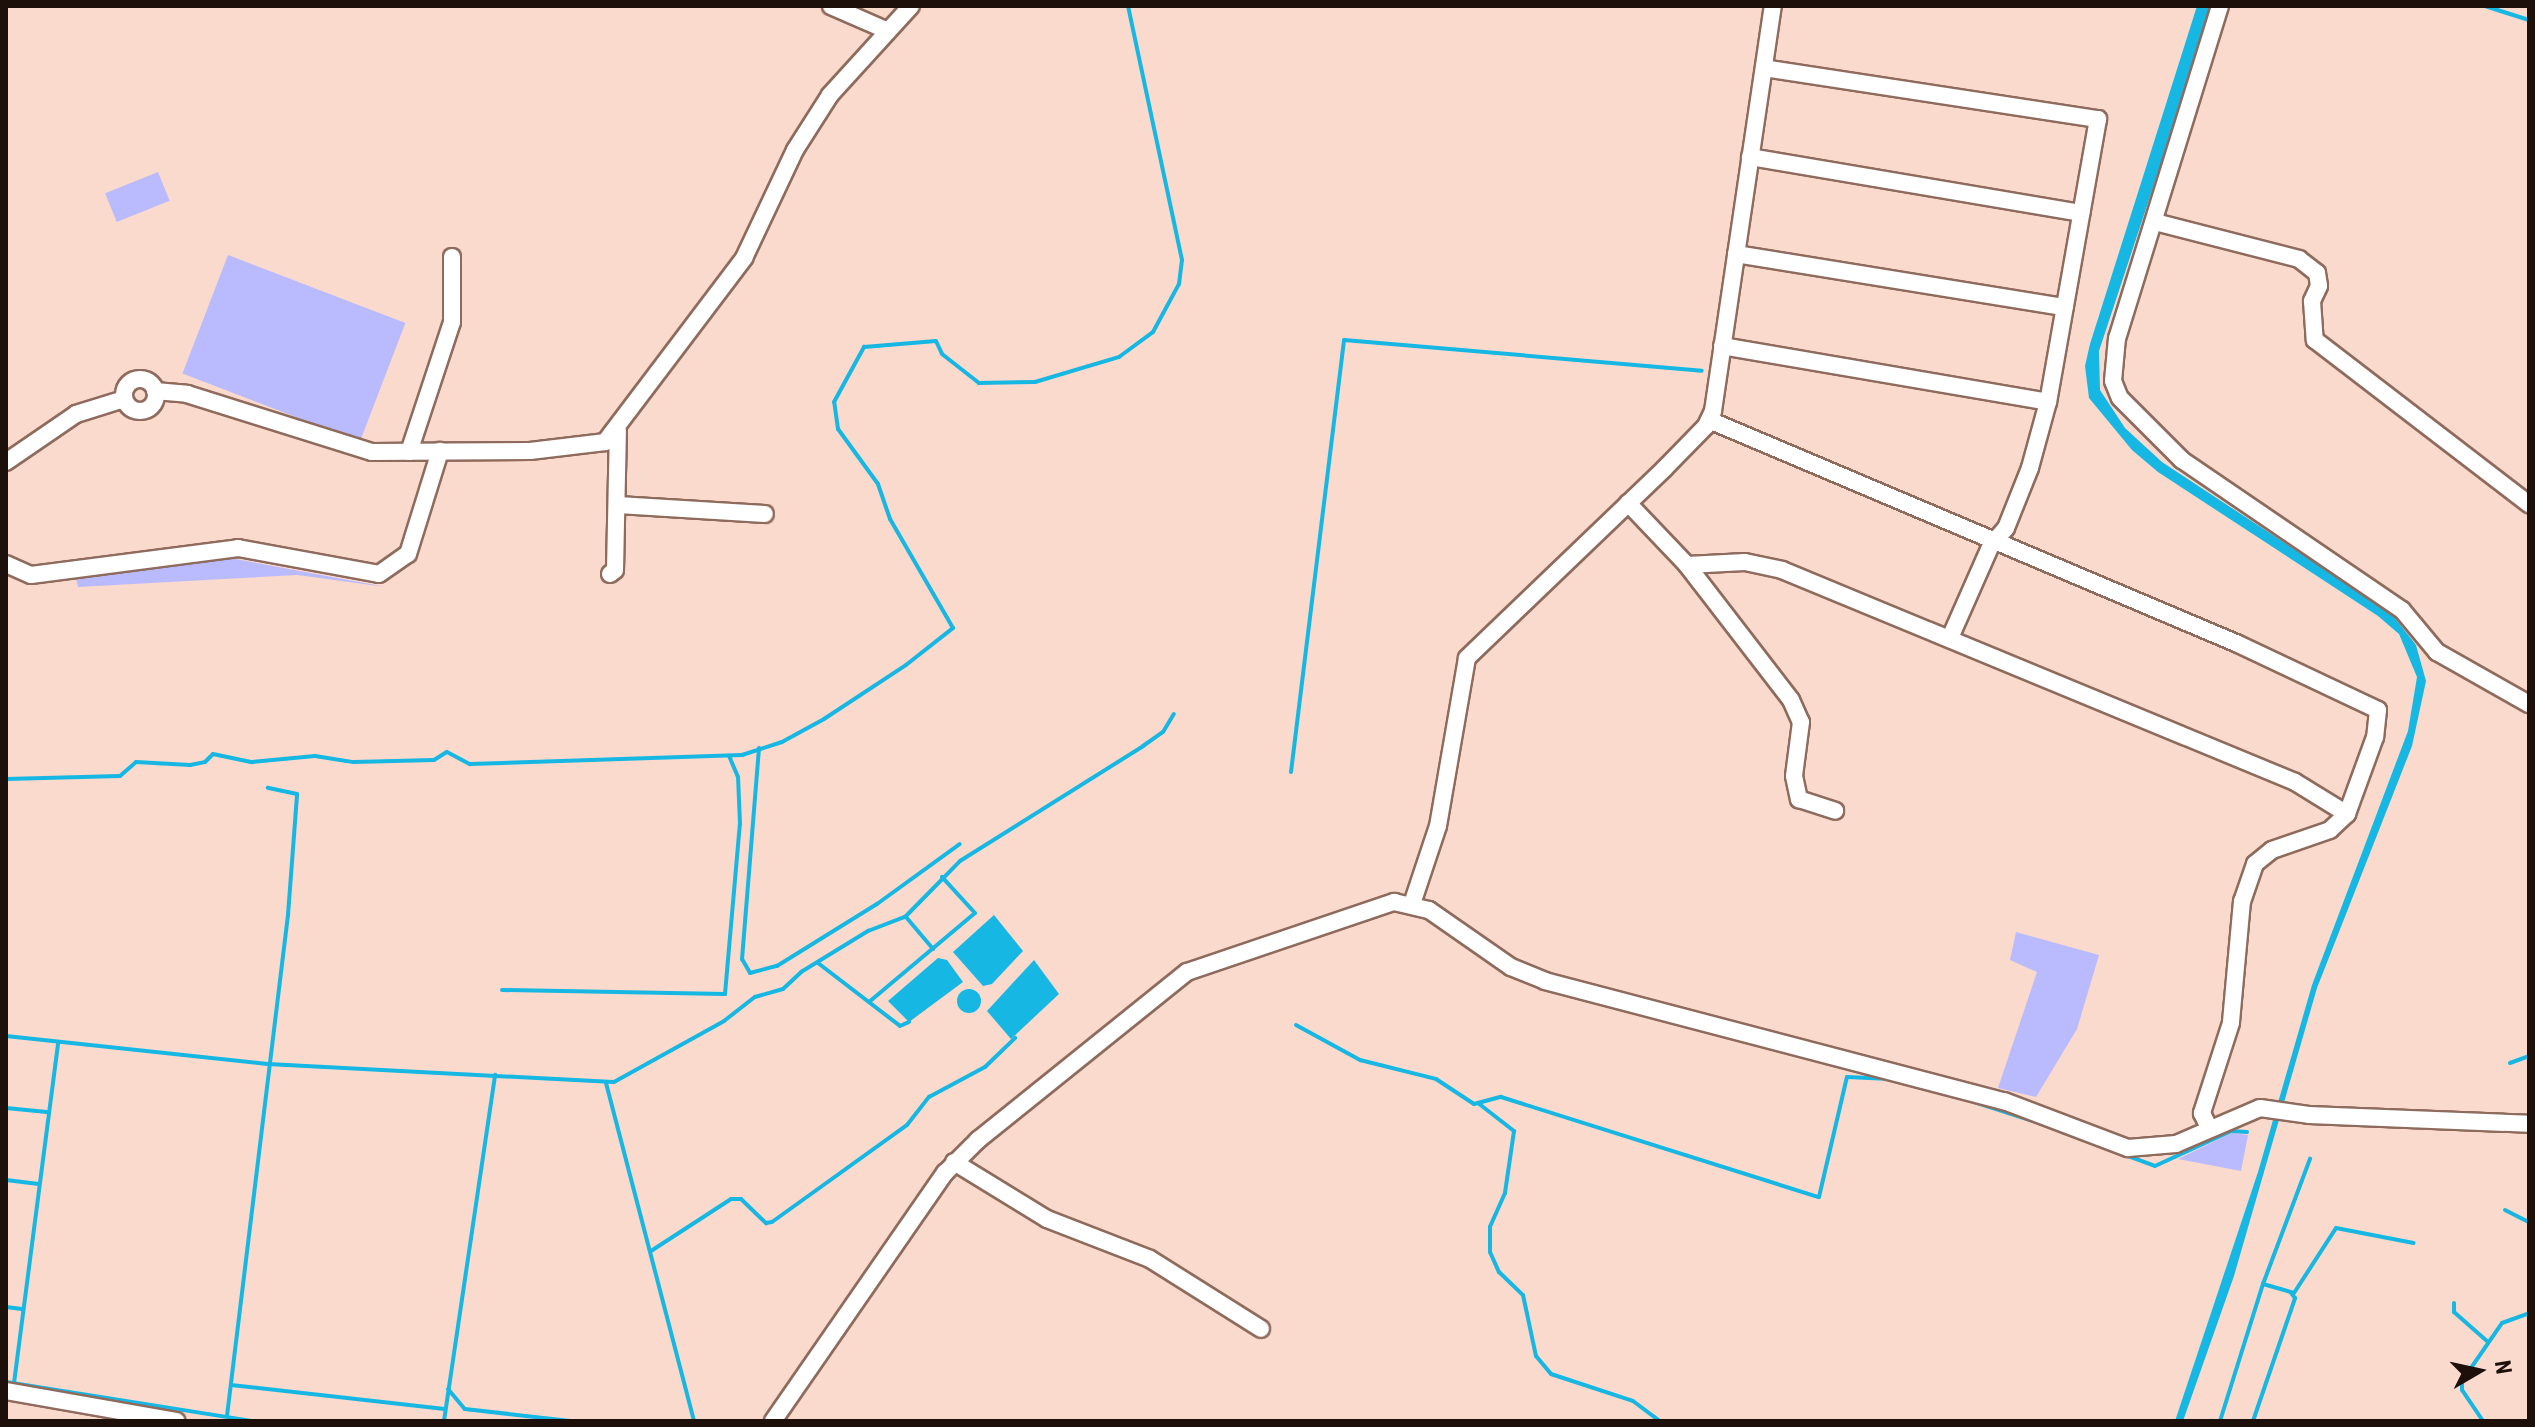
<!DOCTYPE html>
<style>
body{margin:0}
#map{position:relative;width:2535px;height:1427px;overflow:hidden;background:#fadacd;font-family:"Roboto Condensed",sans-serif}
div>[style]{position:absolute}
[style*='--x']{left:calc(var(--x)*1px);top:calc(var(--y)*1px);width:calc(var(--w)*1px);rotate:calc(var(--a)*1deg)}
.green>*{inset:0;background:#babafe;transform-origin:0 0}
.water>*{inset:0;background:#17b7e3}
.round{border-radius:50%}
.stream>*{height:4px;margin:-2px;padding:0 2px;transform-origin:2px;border-radius:2px;background:#17b7e3}
.roads{filter:drop-shadow(2px 0 #8e6b5d) drop-shadow(-2px 0 #8e6b5d) drop-shadow(0 2px #8e6b5d) drop-shadow(0 -2px #8e6b5d)}
.minor>*{height:16px;margin:-8px;padding:0 8px;transform-origin:8px;border-radius:8px;background:#fff}
.minor>.ring{margin:-8px;padding:0;box-sizing:content-box;background:none;border:16px solid #fff;border-radius:50%}
span{translate:-50% -50%;white-space:nowrap;text-align:center;line-height:1.15;-webkit-text-stroke:8px #fadacd;paint-order:stroke}
.frame{position:absolute;inset:0;border:8px solid #1d0f0a;pointer-events:none}
.north{position:absolute;left:2439px;top:1331px;width:80px;height:80px;-webkit-text-stroke:6px #fadacd;paint-order:stroke;rotate:81deg;font-size:22px;font-weight:700;line-height:32px;text-align:center;color:#1d0f0a}
.north::after{content:'';display:block;margin:auto;width:28px;height:36px;background:#1d0f0a;clip-path:polygon(50% 0,100% 100%,50% 72%,0 100%)}
</style>
<div id="map">
<div class="green">
<i style="left:158px;top:172px;width:31px;height:57px;rotate:68deg"></i>
<i style="left:228px;top:255px;width:190px;height:127px;rotate:21deg"></i>
<i style="clip-path:polygon(225px 557px,386px 587px,297px 575px,78px 587px,76px 578px)"></i>
<i style="clip-path:polygon(2016px 932px,2099px 955px,2077px 1029px,2036px 1097px,1998px 1088px,2037px 972px,2010px 960px)"></i>
<i style="clip-path:polygon(2232px 1133px,2248px 1135px,2241px 1171px,2178px 1159px)"></i>
</div>
<div class="water">
<i style="clip-path:polygon(2197px 6px,2213px 6px,2099px 351px,2100px 390px,2125px 428px,2162px 462px,2391px 613px,2416px 645px,2426px 681px,2412px 746px,2317px 988px,2234px 1276px,2183px 1421px,2175px 1421px,2258px 1172px,2312px 985px,2408px 731px,2417px 677px,2399px 634px,2378px 616px,2158px 472px,2132px 450px,2089px 398px,2085px 366px,2090px 344px)"></i>
<i style="clip-path:polygon(994px 915px,1023px 951px,992px 984px,983px 986px,953px 952px)"></i>
<i style="clip-path:polygon(938px 958px,947px 960px,963px 982px,909px 1022px,888px 1001px)"></i>
<i style="clip-path:polygon(1034px 960px,1059px 994px,1011px 1039px,987px 1011px)"></i>
<i class="round" style="left:957px;top:989px;width:24px;height:24px"></i>
</div>
<div class="stream">
<i style="--x:2485;--y:6;--w:46;--a:17.7"></i>
<i style="--x:759;--y:748;--w:212;--a:94.6"></i>
<i style="--x:742;--y:959;--w:16;--a:60"></i>
<i style="--x:750;--y:973;--w:28;--a:-15"></i>
<i style="--x:777;--y:966;--w:118;--a:-31.8"></i>
<i style="--x:877;--y:904;--w:102;--a:-35.9"></i>
<i style="--x:1291;--y:772;--w:435;--a:-83"></i>
<i style="--x:1344;--y:340;--w:359;--a:4.9"></i>
<i style="--x:6;--y:779;--w:114;--a:-1.5"></i>
<i style="--x:120;--y:776;--w:21;--a:-41"></i>
<i style="--x:136;--y:762;--w:54;--a:3.2"></i>
<i style="--x:190;--y:765;--w:15;--a:-11"></i>
<i style="--x:205;--y:762;--w:11;--a:-45"></i>
<i style="--x:213;--y:754;--w:40;--a:12"></i>
<i style="--x:252;--y:762;--w:63;--a:-5.4"></i>
<i style="--x:315;--y:756;--w:39;--a:9"></i>
<i style="--x:354;--y:762;--w:80;--a:-1.4"></i>
<i style="--x:434;--y:760;--w:15;--a:-32"></i>
<i style="--x:447;--y:752;--w:26;--a:28"></i>
<i style="--x:470;--y:764;--w:272;--a:-1.9"></i>
<i style="--x:742;--y:755;--w:42;--a:-18"></i>
<i style="--x:782;--y:742;--w:48;--a:-28.7"></i>
<i style="--x:824;--y:719;--w:98;--a:-33.4"></i>
<i style="--x:906;--y:665;--w:60;--a:-38.2"></i>
<i style="--x:953;--y:628;--w:126;--a:-120"></i>
<i style="--x:890;--y:519;--w:37;--a:-109"></i>
<i style="--x:878;--y:484;--w:68;--a:-126"></i>
<i style="--x:838;--y:429;--w:27;--a:-98"></i>
<i style="--x:834;--y:402;--w:63;--a:-61.4"></i>
<i style="--x:864;--y:347;--w:72;--a:-4.8"></i>
<i style="--x:936;--y:341;--w:14;--a:65"></i>
<i style="--x:942;--y:354;--w:47;--a:38.1"></i>
<i style="--x:979;--y:383;--w:56;--a:-1"></i>
<i style="--x:1035;--y:382;--w:88;--a:-16.6"></i>
<i style="--x:1119;--y:357;--w:42;--a:-36.3"></i>
<i style="--x:1153;--y:332;--w:55;--a:-61.6"></i>
<i style="--x:1179;--y:284;--w:24;--a:-83"></i>
<i style="--x:1182;--y:260;--w:260;--a:-102"></i>
<i style="--x:906;--y:917;--w:42;--a:49.8"></i>
<i style="--x:818;--y:963;--w:103;--a:37.5"></i>
<i style="--x:900;--y:1026;--w:10;--a:-24"></i>
<i style="--x:502;--y:990;--w:223;--a:1"></i>
<i style="--x:725;--y:994;--w:171;--a:-85"></i>
<i style="--x:740;--y:824;--w:47;--a:-92.4"></i>
<i style="--x:738;--y:777;--w:23;--a:-113"></i>
<i style="--x:869;--y:1002;--w:138;--a:-40"></i>
<i style="--x:975;--y:913;--w:49;--a:-132.5"></i>
<i style="--x:1296;--y:1025;--w:73;--a:28.7"></i>
<i style="--x:1360;--y:1060;--w:78;--a:14"></i>
<i style="--x:1436;--y:1079;--w:45;--a:33.3"></i>
<i style="--x:1474;--y:1104;--w:28;--a:-15"></i>
<i style="--x:1501;--y:1097;--w:333;--a:17.5"></i>
<i style="--x:1819;--y:1197;--w:123;--a:-76.9"></i>
<i style="--x:1847;--y:1077;--w:44;--a:2.6"></i>
<i style="--x:6;--y:1036;--w:263;--a:6.1"></i>
<i style="--x:268;--y:1064;--w:346;--a:3"></i>
<i style="--x:614;--y:1082;--w:126;--a:-29"></i>
<i style="--x:724;--y:1021;--w:39;--a:-38"></i>
<i style="--x:755;--y:997;--w:29;--a:-16"></i>
<i style="--x:783;--y:989;--w:25;--a:-43"></i>
<i style="--x:801;--y:972;--w:79;--a:-31.5"></i>
<i style="--x:868;--y:931;--w:40;--a:-21"></i>
<i style="--x:905;--y:917;--w:78;--a:-45.5"></i>
<i style="--x:960;--y:861;--w:216;--a:-32.1"></i>
<i style="--x:1143;--y:746;--w:24;--a:-35"></i>
<i style="--x:1163;--y:732;--w:21;--a:-59"></i>
<i style="--x:2510;--y:1063;--w:20;--a:-20"></i>
<i style="--x:606;--y:1083;--w:349;--a:75.4"></i>
<i style="--x:1965;--y:1099;--w:87;--a:18"></i>
<i style="--x:1478;--y:1103;--w:46;--a:37.9"></i>
<i style="--x:1514;--y:1131;--w:63;--a:98.3"></i>
<i style="--x:1505;--y:1193;--w:37;--a:114"></i>
<i style="--x:1490;--y:1227;--w:25;--a:90"></i>
<i style="--x:1490;--y:1252;--w:22;--a:66"></i>
<i style="--x:1499;--y:1272;--w:33;--a:44"></i>
<i style="--x:1523;--y:1295;--w:62;--a:78"></i>
<i style="--x:1536;--y:1356;--w:23;--a:50"></i>
<i style="--x:1551;--y:1374;--w:86;--a:18.2"></i>
<i style="--x:1633;--y:1401;--w:34;--a:37"></i>
<i style="--x:6;--y:1108;--w:41;--a:5.6"></i>
<i style="--x:2060;--y:1131;--w:101;--a:20.2"></i>
<i style="--x:2155;--y:1166;--w:84;--a:-24.7"></i>
<i style="--x:2231;--y:1131;--w:16;--a:4"></i>
<i style="--x:6;--y:1180;--w:33;--a:7"></i>
<i style="--x:2505;--y:1210;--w:27;--a:27"></i>
<i style="--x:651;--y:1251;--w:95;--a:-33"></i>
<i style="--x:731;--y:1199;--w:10;--a:0"></i>
<i style="--x:741;--y:1199;--w:35;--a:44"></i>
<i style="--x:766;--y:1223;--w:6;--a:-9"></i>
<i style="--x:772;--y:1222;--w:166;--a:-35.7"></i>
<i style="--x:907;--y:1125;--w:36;--a:-52"></i>
<i style="--x:929;--y:1097;--w:64;--a:-28.2"></i>
<i style="--x:985;--y:1067;--w:42;--a:-44"></i>
<i style="--x:2263;--y:1284;--w:32;--a:16"></i>
<i style="--x:2294;--y:1293;--w:77;--a:-57.1"></i>
<i style="--x:2336;--y:1228;--w:79;--a:10.9"></i>
<i style="--x:2454;--y:1303;--w:9;--a:90"></i>
<i style="--x:2454;--y:1312;--w:45;--a:41.4"></i>
<i style="--x:6;--y:1307;--w:16;--a:7"></i>
<i style="--x:6;--y:1382;--w:250;--a:9"></i>
<i style="--x:14;--y:1383;--w:343;--a:-82.6"></i>
<i style="--x:231;--y:1385;--w:215;--a:6.4"></i>
<i style="--x:448;--y:1389;--w:26;--a:50"></i>
<i style="--x:465;--y:1409;--w:106;--a:6.5"></i>
<i style="--x:227;--y:1416;--w:505;--a:-83.06"></i>
<i style="--x:288;--y:915;--w:121;--a:-85.7"></i>
<i style="--x:297;--y:794;--w:30;--a:-168"></i>
<i style="--x:444;--y:1421;--w:350;--a:-81.6"></i>
<i style="--x:2220;--y:1421;--w:144;--a:-72.6"></i>
<i style="--x:2263;--y:1284;--w:134;--a:-69.4"></i>
<i style="--x:2253;--y:1421;--w:130;--a:-71.1"></i>
<i style="--x:2295;--y:1298;--w:6;--a:-129"></i>
<i style="--x:2483;--y:1421;--w:37;--a:-124"></i>
<i style="--x:2462;--y:1390;--w:9;--a:-90"></i>
<i style="--x:2462;--y:1381;--w:70;--a:-55.4"></i>
<i style="--x:2502;--y:1323;--w:29;--a:-20"></i>
</div>
<div class="roads">
<div class="minor">
<i style="--x:831;--y:6;--w:60;--a:23.6"></i>
<i style="--x:2220;--y:6;--w:348;--a:107.2"></i>
<i style="--x:2117;--y:338;--w:43;--a:95.3"></i>
<i style="--x:2113;--y:381;--w:18;--a:68"></i>
<i style="--x:2120;--y:398;--w:88;--a:45"></i>
<i style="--x:2182;--y:460;--w:266;--a:34.3"></i>
<i style="--x:2402;--y:610;--w:55;--a:50.2"></i>
<i style="--x:2437;--y:652;--w:106;--a:29.5"></i>
<i style="--x:1764;--y:68;--w:338;--a:8.7"></i>
<i style="--x:2098;--y:119;--w:287;--a:100"></i>
<i style="--x:2048;--y:402;--w:68;--a:105.3"></i>
<i style="--x:2030;--y:468;--w:65;--a:111.8"></i>
<i style="--x:2006;--y:528;--w:23;--a:131"></i>
<i style="--x:1991;--y:545;--w:102;--a:113.8"></i>
<i style="--x:1750;--y:157;--w:336;--a:9.6"></i>
<i style="--x:2155;--y:222;--w:149;--a:14.4"></i>
<i style="--x:2299;--y:259;--w:23;--a:38"></i>
<i style="--x:2317;--y:273;--w:13;--a:81"></i>
<i style="--x:2319;--y:286;--w:17;--a:115"></i>
<i style="--x:2312;--y:301;--w:39;--a:86"></i>
<i style="--x:2315;--y:340;--w:270;--a:37.5"></i>
<i style="--x:1736;--y:254;--w:333;--a:9.2"></i>
<i style="--x:1722;--y:346;--w:331;--a:9.7"></i>
<i class="ring" style="left:124px;top:379px;width:16px;height:16px"></i>
<i style="--x:155;--y:391;--w:32;--a:5"></i>
<i style="--x:187;--y:394;--w:194;--a:17.4"></i>
<i style="--x:372;--y:452;--w:158;--a:-0.4"></i>
<i style="--x:530;--y:451;--w:76;--a:-6.8"></i>
<i style="--x:605;--y:442;--w:231;--a:-52.9"></i>
<i style="--x:744;--y:258;--w:119;--a:-64.7"></i>
<i style="--x:795;--y:150;--w:65;--a:-57.5"></i>
<i style="--x:830;--y:95;--w:120;--a:-47.7"></i>
<i style="--x:1709;--y:420;--w:572;--a:22.94"></i>
<i style="--x:2236;--y:643;--w:157;--a:25.3"></i>
<i style="--x:2378;--y:710;--w:27;--a:96"></i>
<i style="--x:2375;--y:737;--w:82;--a:110"></i>
<i style="--x:2347;--y:814;--w:23;--a:137"></i>
<i style="--x:2330;--y:830;--w:61;--a:161"></i>
<i style="--x:2272;--y:850;--w:22;--a:141"></i>
<i style="--x:2255;--y:864;--w:39;--a:109"></i>
<i style="--x:2242;--y:901;--w:122;--a:95.2"></i>
<i style="--x:2231;--y:1023;--w:95;--a:107.9"></i>
<i style="--x:2202;--y:1113;--w:14;--a:65"></i>
<i style="--x:409;--y:452;--w:137;--a:-71.7"></i>
<i style="--x:452;--y:322;--w:65;--a:-90"></i>
<i style="--x:6;--y:462;--w:85;--a:-34.4"></i>
<i style="--x:76;--y:414;--w:50;--a:-17.4"></i>
<i style="--x:1628;--y:503;--w:86;--a:46.4"></i>
<i style="--x:1687;--y:565;--w:58;--a:-3"></i>
<i style="--x:1745;--y:562;--w:38;--a:12"></i>
<i style="--x:1782;--y:570;--w:555;--a:22.45"></i>
<i style="--x:2295;--y:782;--w:61;--a:31.6"></i>
<i style="--x:618;--y:505;--w:147;--a:3.5"></i>
<i style="--x:6;--y:564;--w:27;--a:24"></i>
<i style="--x:31;--y:575;--w:209;--a:-7.4"></i>
<i style="--x:238;--y:548;--w:143;--a:10.4"></i>
<i style="--x:379;--y:574;--w:35;--a:-35"></i>
<i style="--x:408;--y:554;--w:108;--a:-72.7"></i>
<i style="--x:1687;--y:565;--w:170;--a:52.4"></i>
<i style="--x:1791;--y:700;--w:24;--a:66"></i>
<i style="--x:1801;--y:722;--w:54;--a:97.4"></i>
<i style="--x:1794;--y:776;--w:24;--a:78"></i>
<i style="--x:1799;--y:799;--w:38;--a:18"></i>
<i style="--x:610;--y:574;--w:6;--a:-39"></i>
<i style="--x:615;--y:570;--w:139;--a:-88.8"></i>
<i style="--x:1412;--y:904;--w:82;--a:-71.6"></i>
<i style="--x:1438;--y:826;--w:170;--a:-80.2"></i>
<i style="--x:1467;--y:658;--w:273;--a:-43.8"></i>
<i style="--x:1664;--y:469;--w:60;--a:-45.7"></i>
<i style="--x:1706;--y:426;--w:17;--a:-65"></i>
<i style="--x:1713;--y:411;--w:409;--a:-81.6"></i>
<i style="--x:954;--y:1162;--w:109;--a:31.5"></i>
<i style="--x:1047;--y:1219;--w:110;--a:21.2"></i>
<i style="--x:1150;--y:1259;--w:131;--a:32.2"></i>
<i style="--x:6;--y:1391;--w:173;--a:10"></i>
<i style="--x:773;--y:1421;--w:302;--a:-55.3"></i>
<i style="--x:945;--y:1173;--w:47;--a:-45"></i>
<i style="--x:978;--y:1140;--w:268;--a:-38.8"></i>
<i style="--x:1187;--y:972;--w:219;--a:-18.7"></i>
<i style="--x:1394;--y:902;--w:36;--a:13"></i>
<i style="--x:1429;--y:910;--w:100;--a:34.8"></i>
<i style="--x:1511;--y:967;--w:37;--a:22"></i>
<i style="--x:1545;--y:981;--w:474;--a:14.7"></i>
<i style="--x:2004;--y:1101;--w:133;--a:20.8"></i>
<i style="--x:2128;--y:1148;--w:48;--a:-4.8"></i>
<i style="--x:2176;--y:1144;--w:91;--a:-23.2"></i>
<i style="--x:2260;--y:1108;--w:49;--a:8.1"></i>
<i style="--x:2309;--y:1115;--w:220;--a:2.3"></i>
</div>
</div>
<div class="frame"></div>
<div class="north">N</div>
</div>
